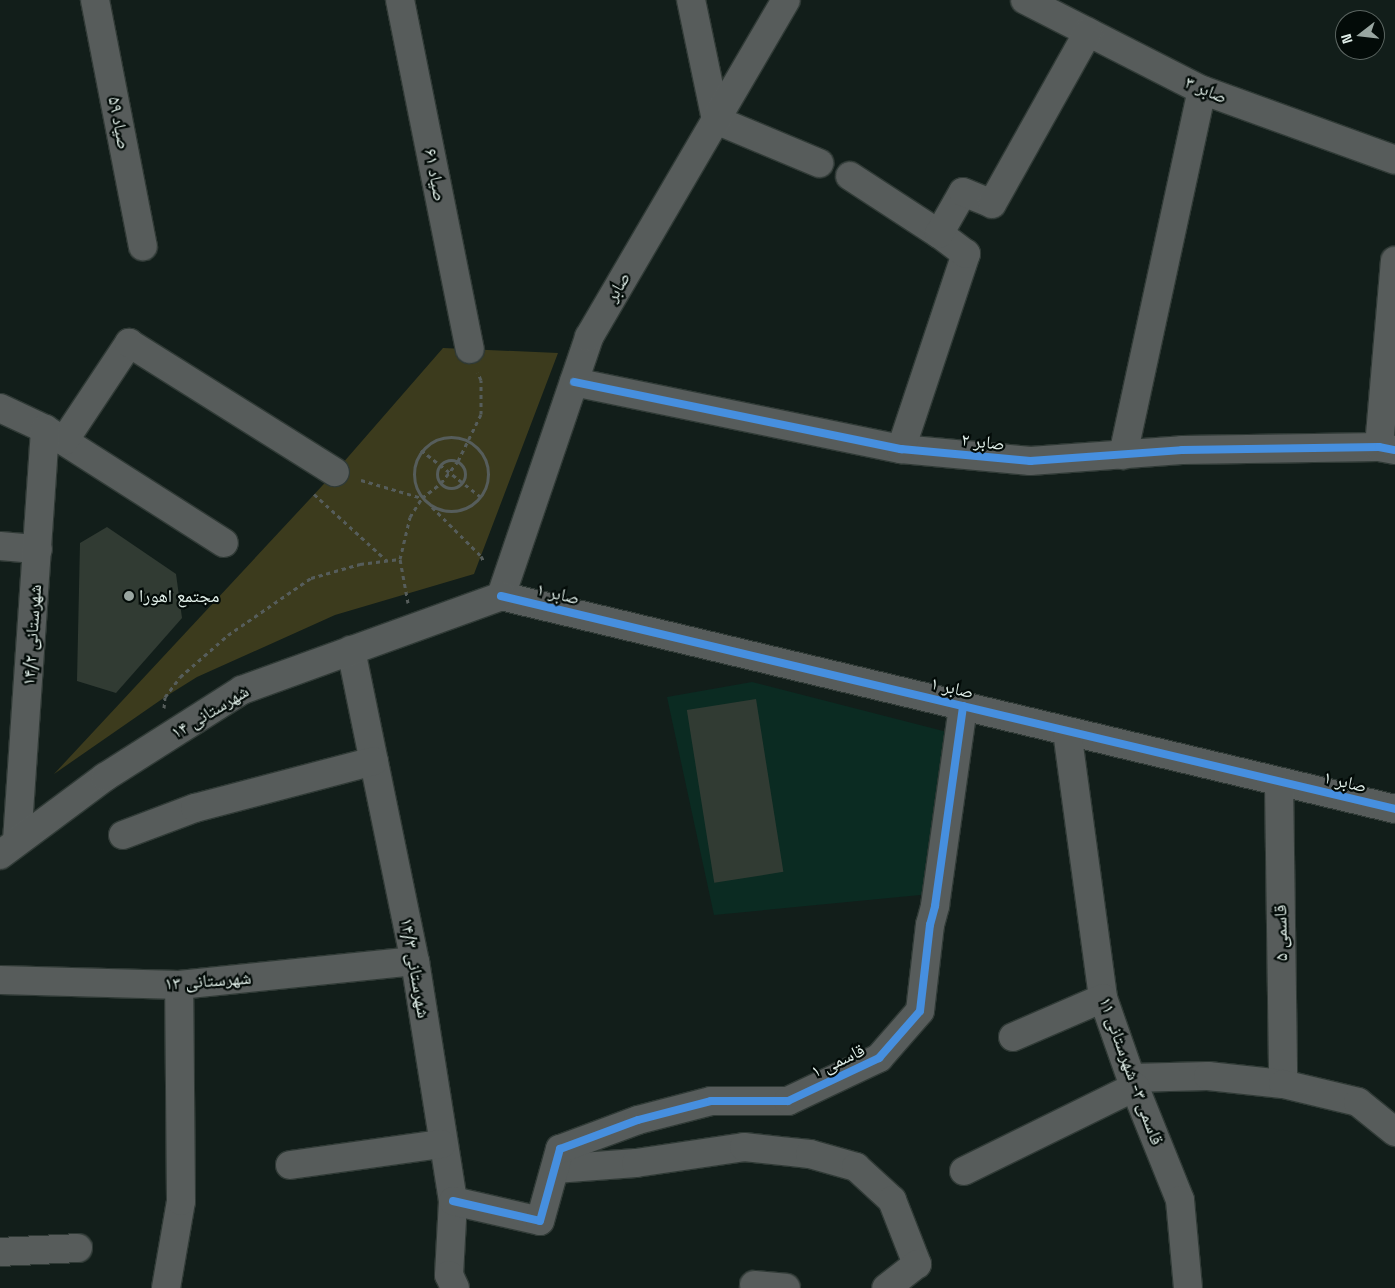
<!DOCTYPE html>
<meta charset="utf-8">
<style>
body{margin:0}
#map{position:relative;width:1395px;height:1288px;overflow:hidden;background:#121e1a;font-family:"Space Grotesk","Noto Naskh Arabic",sans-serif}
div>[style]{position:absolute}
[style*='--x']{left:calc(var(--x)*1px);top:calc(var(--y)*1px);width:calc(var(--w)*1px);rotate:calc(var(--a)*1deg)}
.built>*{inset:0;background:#0b2b22}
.green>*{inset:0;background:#3c3b1d}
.building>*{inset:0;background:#313b33;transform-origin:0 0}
.path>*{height:3px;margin-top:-1.5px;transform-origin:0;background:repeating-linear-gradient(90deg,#565d5b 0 4px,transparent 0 8px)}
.path>.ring{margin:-1.5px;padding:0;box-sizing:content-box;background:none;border:3px solid #565d5b;border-radius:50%}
.roads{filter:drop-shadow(1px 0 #303a36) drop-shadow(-1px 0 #303a36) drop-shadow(0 1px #303a36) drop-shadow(0 -1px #303a36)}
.minor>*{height:28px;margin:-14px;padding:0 14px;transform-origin:14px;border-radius:14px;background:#575c5b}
.cycleway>*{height:8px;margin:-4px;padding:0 4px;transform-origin:4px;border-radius:4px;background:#468fdf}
.dots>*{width:14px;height:14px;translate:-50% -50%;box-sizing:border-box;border:2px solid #030b08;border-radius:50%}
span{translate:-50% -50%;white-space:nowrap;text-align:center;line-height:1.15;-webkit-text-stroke:4.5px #030b08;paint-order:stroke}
.street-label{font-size:18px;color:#e1efe9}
.poi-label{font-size:18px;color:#e1efe9}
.left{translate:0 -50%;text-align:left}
.north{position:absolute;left:1335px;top:10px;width:50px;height:50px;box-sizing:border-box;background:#030b08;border:1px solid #5c6662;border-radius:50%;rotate:254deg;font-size:14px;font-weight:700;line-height:20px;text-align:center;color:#e1efe9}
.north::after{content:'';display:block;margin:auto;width:18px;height:22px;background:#99a6a1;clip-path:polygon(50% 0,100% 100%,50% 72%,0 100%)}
</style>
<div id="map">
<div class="built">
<i style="clip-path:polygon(752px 682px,955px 734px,941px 893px,714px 915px,667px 697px)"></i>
</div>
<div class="green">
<i style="clip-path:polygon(443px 348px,558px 353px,474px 574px,335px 615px,197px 677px,165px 697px,54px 774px,335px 472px)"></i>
</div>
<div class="building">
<i style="clip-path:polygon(107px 527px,176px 574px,182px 618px,116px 693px,77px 681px,80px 543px)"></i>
<i style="left:756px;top:699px;width:175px;height:70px;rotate:81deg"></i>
</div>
<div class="path">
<i class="ring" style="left:414px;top:437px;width:71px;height:71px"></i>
<i style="--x:421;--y:450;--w:76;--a:38.1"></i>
<i class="ring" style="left:437px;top:460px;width:25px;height:25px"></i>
<i style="--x:361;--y:480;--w:64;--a:16.4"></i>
<i style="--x:314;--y:494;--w:98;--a:42.5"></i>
<i style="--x:432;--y:507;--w:69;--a:45"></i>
<i style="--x:481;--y:556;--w:7;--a:63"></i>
<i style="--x:408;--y:603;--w:45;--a:-100.3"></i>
<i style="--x:400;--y:559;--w:43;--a:-76.6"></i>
<i style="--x:410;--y:517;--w:22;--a:-58"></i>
<i style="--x:422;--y:498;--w:24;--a:-38"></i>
<i style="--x:441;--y:483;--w:28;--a:-52"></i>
<i style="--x:458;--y:461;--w:52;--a:-63.9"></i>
<i style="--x:481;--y:414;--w:34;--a:-90"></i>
<i style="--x:481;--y:380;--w:8;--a:-113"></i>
<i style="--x:164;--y:708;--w:11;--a:-85"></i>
<i style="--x:165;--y:697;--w:25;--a:-53"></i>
<i style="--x:180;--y:677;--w:64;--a:-41.2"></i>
<i style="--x:228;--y:635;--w:101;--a:-34.5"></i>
<i style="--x:311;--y:578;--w:51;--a:-15.9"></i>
<i style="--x:360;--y:564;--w:40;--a:-7.1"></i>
</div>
<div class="roads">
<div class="minor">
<i style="--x:95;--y:0;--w:251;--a:79"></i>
<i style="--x:400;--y:0;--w:356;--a:78.7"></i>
<i style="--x:691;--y:0;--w:123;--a:78.2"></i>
<i style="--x:1025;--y:0;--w:199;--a:27"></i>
<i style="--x:1202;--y:90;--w:205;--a:19.9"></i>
<i style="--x:716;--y:120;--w:112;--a:22.7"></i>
<i style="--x:850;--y:176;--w:106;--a:33.1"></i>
<i style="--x:574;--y:382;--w:334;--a:11.6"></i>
<i style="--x:901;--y:449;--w:130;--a:5.3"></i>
<i style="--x:1030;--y:461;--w:152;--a:-4.1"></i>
<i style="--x:1182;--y:450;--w:197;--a:-0.9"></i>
<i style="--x:1379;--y:447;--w:16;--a:11"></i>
<i style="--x:0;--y:408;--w:50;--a:25"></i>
<i style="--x:45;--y:429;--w:212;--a:32.5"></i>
<i style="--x:64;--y:441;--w:118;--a:-56.4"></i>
<i style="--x:129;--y:343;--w:243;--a:32.1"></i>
<i style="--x:1379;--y:447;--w:187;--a:-85.1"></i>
<i style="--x:901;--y:449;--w:206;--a:-71.6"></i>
<i style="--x:966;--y:254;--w:34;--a:-143"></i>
<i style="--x:939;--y:234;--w:48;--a:-60.3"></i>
<i style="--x:963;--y:192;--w:31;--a:22"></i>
<i style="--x:992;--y:204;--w:197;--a:-60.8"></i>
<i style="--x:1123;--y:455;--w:373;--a:-77.8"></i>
<i style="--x:0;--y:546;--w:38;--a:5"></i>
<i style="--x:501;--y:596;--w:919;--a:13.4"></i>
<i style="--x:501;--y:596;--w:274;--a:-71.2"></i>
<i style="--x:589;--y:337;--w:390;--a:-59.7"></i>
<i style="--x:351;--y:650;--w:318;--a:78.4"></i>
<i style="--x:415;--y:961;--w:243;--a:81"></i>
<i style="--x:453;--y:1201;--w:74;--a:93.1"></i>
<i style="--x:449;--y:1275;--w:14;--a:65"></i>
<i style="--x:1067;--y:731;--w:269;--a:82.3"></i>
<i style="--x:1103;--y:998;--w:85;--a:70.7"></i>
<i style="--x:1131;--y:1078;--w:131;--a:68.1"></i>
<i style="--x:1180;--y:1200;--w:88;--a:84.8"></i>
<i style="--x:1279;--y:782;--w:302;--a:89.2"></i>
<i style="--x:123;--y:835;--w:77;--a:-20.6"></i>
<i style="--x:195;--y:808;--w:185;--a:-14.7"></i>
<i style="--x:17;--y:841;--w:413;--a:-86.1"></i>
<i style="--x:0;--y:855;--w:131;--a:-36.6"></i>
<i style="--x:105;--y:777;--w:162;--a:-32.4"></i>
<i style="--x:242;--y:690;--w:276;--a:-19.9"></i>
<i style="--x:0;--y:980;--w:179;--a:1.6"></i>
<i style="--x:179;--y:985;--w:237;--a:-5.8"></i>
<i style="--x:1013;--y:1037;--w:98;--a:-23.4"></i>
<i style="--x:1131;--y:1078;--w:77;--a:-1.5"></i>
<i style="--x:1208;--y:1076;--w:75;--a:6.1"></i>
<i style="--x:1283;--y:1084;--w:77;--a:13.5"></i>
<i style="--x:1358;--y:1102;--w:48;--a:39"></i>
<i style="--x:290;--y:1165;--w:153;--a:-7.9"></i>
<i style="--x:555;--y:1169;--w:81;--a:-4.2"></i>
<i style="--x:636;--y:1163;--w:109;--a:-8.4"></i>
<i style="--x:744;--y:1147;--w:66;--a:6.1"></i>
<i style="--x:810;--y:1154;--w:48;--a:15.8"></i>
<i style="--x:856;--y:1167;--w:49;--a:42.5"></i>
<i style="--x:892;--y:1200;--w:69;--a:68.7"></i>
<i style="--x:917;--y:1264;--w:39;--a:142"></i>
<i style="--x:964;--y:1171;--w:191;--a:-26.2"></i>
<i style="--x:453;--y:1201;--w:89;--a:12.9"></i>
<i style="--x:540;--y:1221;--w:75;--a:-74.5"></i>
<i style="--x:560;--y:1149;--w:83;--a:-20.4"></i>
<i style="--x:638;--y:1120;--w:75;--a:-14.6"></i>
<i style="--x:711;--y:1101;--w:77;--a:0"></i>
<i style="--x:788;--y:1101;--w:101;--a:-25.3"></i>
<i style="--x:879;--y:1058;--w:62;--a:-48.9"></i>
<i style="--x:920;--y:1011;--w:87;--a:-83.4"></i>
<i style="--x:930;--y:925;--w:20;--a:-75"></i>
<i style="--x:935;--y:906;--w:202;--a:-82"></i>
<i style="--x:0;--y:1252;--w:78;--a:-2.9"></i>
<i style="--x:754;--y:1285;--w:32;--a:5"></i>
<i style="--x:166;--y:1288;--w:88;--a:-80.2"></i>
<i style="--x:181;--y:1201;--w:216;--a:-90.5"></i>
</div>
</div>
<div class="cycleway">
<i style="--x:574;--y:382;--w:334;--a:11.6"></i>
<i style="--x:901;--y:449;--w:130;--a:5.3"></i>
<i style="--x:1030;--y:461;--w:152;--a:-4.1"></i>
<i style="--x:1182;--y:450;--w:197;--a:-0.9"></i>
<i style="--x:1379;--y:447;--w:16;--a:11"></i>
<i style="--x:501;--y:596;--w:919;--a:13.4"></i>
<i style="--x:453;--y:1201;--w:89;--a:12.9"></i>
<i style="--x:540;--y:1221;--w:75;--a:-74.5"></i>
<i style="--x:560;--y:1149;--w:83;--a:-20.4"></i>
<i style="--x:638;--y:1120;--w:75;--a:-14.6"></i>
<i style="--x:711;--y:1101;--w:77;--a:0"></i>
<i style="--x:788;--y:1101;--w:101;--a:-25.3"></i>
<i style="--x:879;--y:1058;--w:62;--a:-48.9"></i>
<i style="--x:920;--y:1011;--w:87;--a:-83.4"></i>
<i style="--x:930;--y:925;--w:20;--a:-75"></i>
<i style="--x:935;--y:906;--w:202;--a:-82"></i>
</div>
<div class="dots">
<i style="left:129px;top:596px;background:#99a6a1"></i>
</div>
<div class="street-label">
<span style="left:1206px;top:90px;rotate:23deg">صابر ۳</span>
<span style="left:119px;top:123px;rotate:79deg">صیاد ۵۹</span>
<span style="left:435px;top:175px;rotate:79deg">صیاد ۶۱</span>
<span style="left:618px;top:287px;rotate:-60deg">صابر</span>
<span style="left:983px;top:442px;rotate:6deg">صابر ۲</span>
<span style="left:558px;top:594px;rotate:13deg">صابر ۱</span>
<span style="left:32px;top:635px;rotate:-86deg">شهرستانی ۱۴/۲</span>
<span style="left:952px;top:688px;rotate:13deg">صابر ۱</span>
<span style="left:210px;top:712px;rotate:-31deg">شهرستانی ۱۴</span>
<span style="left:1345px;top:782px;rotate:13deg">صابر ۱</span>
<span style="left:1281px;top:933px;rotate:-91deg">قاسمی ۵</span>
<span style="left:415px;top:968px;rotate:80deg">شهرستانی ۱۴/۳</span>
<span style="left:208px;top:981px;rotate:-4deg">شهرستانی ۱۳</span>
<span style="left:838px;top:1061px;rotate:-25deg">قاسمی ۱</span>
<span style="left:1131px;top:1071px;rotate:70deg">قاسمی ۳- شهرستانی ۱۱</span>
</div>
<div class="poi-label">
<span class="left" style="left:139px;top:596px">مجتمع اهورا</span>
</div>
<div class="north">N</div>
</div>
